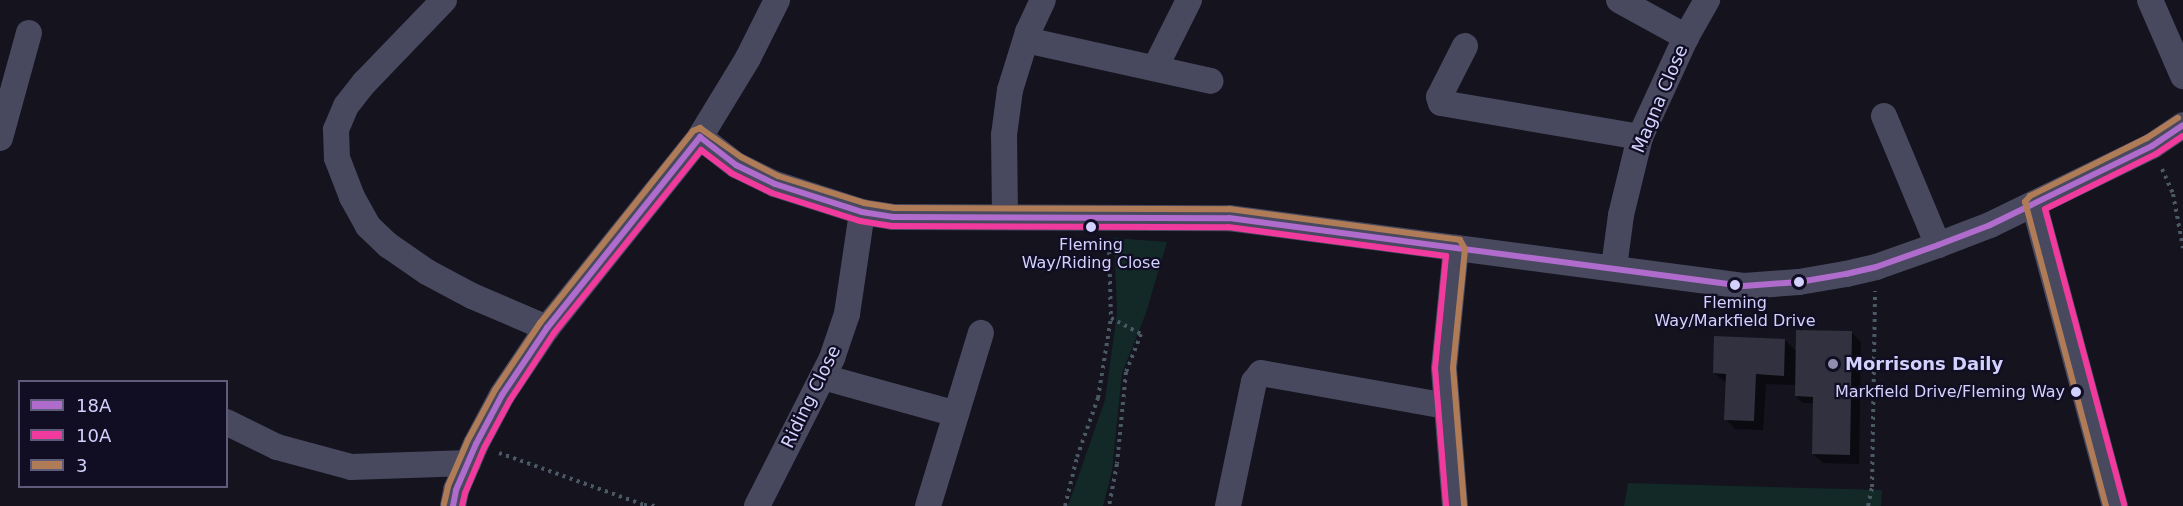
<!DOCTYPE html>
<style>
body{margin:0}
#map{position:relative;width:2183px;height:506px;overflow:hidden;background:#14131e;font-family:"DejaVu Sans",sans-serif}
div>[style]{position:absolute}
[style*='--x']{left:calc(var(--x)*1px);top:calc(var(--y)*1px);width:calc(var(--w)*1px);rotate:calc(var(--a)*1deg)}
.green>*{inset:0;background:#122928}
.shadow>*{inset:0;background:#0007}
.building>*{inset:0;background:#323140}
.path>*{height:4px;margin-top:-2px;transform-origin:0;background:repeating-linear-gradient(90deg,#4a5965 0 3px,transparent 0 7.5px)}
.minor>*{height:26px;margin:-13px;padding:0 13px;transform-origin:13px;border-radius:13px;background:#48495f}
.bus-1>*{height:6px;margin:-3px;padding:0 3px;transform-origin:3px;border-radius:3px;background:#b06ccc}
.bus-2>*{height:6px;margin:-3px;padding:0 3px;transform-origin:3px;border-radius:3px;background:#f13a9d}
.bus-3>*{height:6px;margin:-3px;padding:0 3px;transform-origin:3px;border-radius:3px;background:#b07c57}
.dots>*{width:16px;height:16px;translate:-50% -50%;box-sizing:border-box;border:3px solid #110e23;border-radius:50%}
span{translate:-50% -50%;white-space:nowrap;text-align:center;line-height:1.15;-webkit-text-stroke:4.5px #110e23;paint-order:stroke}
.bus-label{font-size:16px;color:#d3d1fe}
.right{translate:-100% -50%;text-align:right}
.street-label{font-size:18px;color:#d3d1fe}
.poi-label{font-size:18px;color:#d3d1fe;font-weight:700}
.left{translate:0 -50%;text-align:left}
.legend{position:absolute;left:18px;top:380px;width:210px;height:108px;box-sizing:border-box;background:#110e23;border:2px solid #5f5c7b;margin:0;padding:8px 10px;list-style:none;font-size:18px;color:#d3d1fe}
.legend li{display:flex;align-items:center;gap:12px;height:30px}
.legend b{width:30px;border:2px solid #5f5c7b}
</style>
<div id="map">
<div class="green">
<i style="clip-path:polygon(1114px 238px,1167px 242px,1146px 313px,1122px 373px,1112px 471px,1103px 506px,1068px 506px,1105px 400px,1117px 313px)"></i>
<i style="clip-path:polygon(1628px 483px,1882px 490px,1881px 506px,1624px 506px)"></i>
</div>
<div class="shadow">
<i style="clip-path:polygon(1851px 332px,1861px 342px,1859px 464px,1823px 463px,1813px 454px,1814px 403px,1803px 403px,1796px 396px,1796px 385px,1766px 384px,1763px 430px,1735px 429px,1726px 419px,1727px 383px,1714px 373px,1785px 340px,1797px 352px)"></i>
</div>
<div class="building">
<i style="clip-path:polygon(1796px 330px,1852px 331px,1850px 455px,1812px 454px,1813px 397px,1795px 396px)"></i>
<i style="clip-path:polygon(1714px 336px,1785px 339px,1784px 376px,1756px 374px,1754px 421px,1724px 420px,1726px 374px,1713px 373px)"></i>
</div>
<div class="path">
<i style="--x:2162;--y:169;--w:27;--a:66"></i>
<i style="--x:2173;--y:194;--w:55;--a:79.5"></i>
<i style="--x:1109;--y:244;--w:74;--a:88.5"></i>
<i style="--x:1111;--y:318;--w:34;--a:28"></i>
<i style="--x:1141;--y:334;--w:41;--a:111.5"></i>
<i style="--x:1126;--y:372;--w:92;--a:95.6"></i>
<i style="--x:1117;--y:464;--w:43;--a:100.8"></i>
<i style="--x:499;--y:453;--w:154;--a:19.7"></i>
<i style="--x:644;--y:505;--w:12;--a:5"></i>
<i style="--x:1065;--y:506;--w:50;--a:-76.2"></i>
<i style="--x:1077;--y:457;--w:63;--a:-70.4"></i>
<i style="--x:1098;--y:398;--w:81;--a:-80.8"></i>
<i style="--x:1868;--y:506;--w:19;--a:-78"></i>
<i style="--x:1872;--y:487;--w:196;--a:-89.1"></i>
</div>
<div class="minor">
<i style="--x:444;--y:0;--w:115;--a:133.9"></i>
<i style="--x:364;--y:83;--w:29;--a:128"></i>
<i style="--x:346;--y:106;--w:26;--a:113"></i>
<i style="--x:336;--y:130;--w:28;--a:88"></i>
<i style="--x:337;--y:158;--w:42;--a:69"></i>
<i style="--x:352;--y:197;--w:33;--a:61"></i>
<i style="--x:368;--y:226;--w:28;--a:44"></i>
<i style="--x:388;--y:245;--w:47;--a:34.7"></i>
<i style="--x:427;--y:272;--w:51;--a:28.1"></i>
<i style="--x:472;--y:296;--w:82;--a:23.1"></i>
<i style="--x:1619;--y:0;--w:77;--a:28.9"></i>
<i style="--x:2150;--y:0;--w:83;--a:66.5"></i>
<i style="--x:1026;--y:40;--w:189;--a:12.5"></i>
<i style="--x:1465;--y:46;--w:57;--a:117"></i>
<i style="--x:1439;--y:97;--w:6;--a:72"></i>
<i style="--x:1441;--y:103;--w:202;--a:9.7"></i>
<i style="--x:1155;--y:68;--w:76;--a:-63.4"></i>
<i style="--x:1884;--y:116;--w:140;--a:67.3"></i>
<i style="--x:700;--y:137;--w:46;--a:37.9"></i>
<i style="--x:736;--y:165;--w:43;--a:26"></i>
<i style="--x:775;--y:184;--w:91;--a:17.8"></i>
<i style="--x:862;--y:212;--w:31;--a:9"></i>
<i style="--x:893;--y:217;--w:336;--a:0.2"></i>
<i style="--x:1229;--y:218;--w:519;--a:7.52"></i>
<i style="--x:1744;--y:286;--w:55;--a:-4.2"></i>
<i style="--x:1799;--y:282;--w:48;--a:-9.7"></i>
<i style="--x:1846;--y:274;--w:31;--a:-13"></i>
<i style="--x:1876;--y:267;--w:66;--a:-19.5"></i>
<i style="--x:1938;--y:245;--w:56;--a:-21"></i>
<i style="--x:1990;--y:225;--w:180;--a:-26"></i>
<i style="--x:2152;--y:146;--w:37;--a:-34"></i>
<i style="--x:0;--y:138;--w:109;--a:-74.6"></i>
<i style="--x:2034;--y:204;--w:313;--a:75"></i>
<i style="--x:1005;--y:215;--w:80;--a:-90.7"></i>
<i style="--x:1004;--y:135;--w:45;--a:-82.4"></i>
<i style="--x:1010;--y:90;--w:61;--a:-72.8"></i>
<i style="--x:1028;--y:32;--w:35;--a:-65"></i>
<i style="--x:1614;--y:267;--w:52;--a:-82.3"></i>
<i style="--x:1621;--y:215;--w:80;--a:-76.3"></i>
<i style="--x:1640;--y:137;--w:110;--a:-65.3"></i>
<i style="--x:1686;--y:37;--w:43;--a:-60.4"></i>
<i style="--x:823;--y:377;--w:138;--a:15.5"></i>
<i style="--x:226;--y:422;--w:57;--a:26.1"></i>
<i style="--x:277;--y:447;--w:77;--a:15.1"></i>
<i style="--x:351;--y:467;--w:117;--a:-2"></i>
<i style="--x:453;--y:506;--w:16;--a:-79"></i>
<i style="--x:456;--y:490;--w:50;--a:-66.5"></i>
<i style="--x:476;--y:444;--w:55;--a:-62"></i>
<i style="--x:502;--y:395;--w:81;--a:-56.1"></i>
<i style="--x:547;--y:328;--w:245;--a:-51.3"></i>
<i style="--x:700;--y:137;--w:92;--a:-58.7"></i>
<i style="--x:748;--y:58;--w:65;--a:-63.4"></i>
<i style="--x:757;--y:506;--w:166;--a:-63.1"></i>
<i style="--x:832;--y:358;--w:46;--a:-71.2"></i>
<i style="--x:847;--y:314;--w:103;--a:-81.6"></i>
<i style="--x:928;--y:506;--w:181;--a:-73"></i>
<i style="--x:1228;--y:506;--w:127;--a:-78.2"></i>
<i style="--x:1254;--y:382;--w:11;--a:-52"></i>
<i style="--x:1261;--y:373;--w:189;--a:10.1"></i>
<i style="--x:1455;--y:506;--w:138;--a:-94.6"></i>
<i style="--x:1444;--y:368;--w:121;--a:-84.3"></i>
</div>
<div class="bus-1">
<i style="--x:453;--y:506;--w:16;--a:-79"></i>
<i style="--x:456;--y:490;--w:50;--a:-66.5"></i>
<i style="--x:476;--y:444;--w:55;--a:-62"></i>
<i style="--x:502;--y:395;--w:81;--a:-56.1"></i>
<i style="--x:547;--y:328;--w:245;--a:-51.3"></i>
<i style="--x:700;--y:137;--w:46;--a:37.9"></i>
<i style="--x:736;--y:165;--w:43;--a:26"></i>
<i style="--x:775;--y:184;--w:91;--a:17.8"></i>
<i style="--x:862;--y:212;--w:31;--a:9"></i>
<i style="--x:893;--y:217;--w:336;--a:0.2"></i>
<i style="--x:1229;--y:218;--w:519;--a:7.52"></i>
<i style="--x:1744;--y:286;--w:55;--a:-4.2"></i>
<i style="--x:1799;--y:282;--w:48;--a:-9.7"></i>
<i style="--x:1846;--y:274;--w:31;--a:-13"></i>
<i style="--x:1876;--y:267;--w:66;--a:-19.5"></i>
<i style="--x:1938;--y:245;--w:56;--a:-21"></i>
<i style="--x:1990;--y:225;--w:180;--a:-26"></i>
<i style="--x:2152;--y:146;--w:37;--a:-34"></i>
</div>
<div class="bus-2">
<i style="--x:2124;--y:504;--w:305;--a:-105"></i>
<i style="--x:2045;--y:209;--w:124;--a:-26.4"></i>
<i style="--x:2156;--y:154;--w:32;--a:-34"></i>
<i style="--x:462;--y:506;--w:13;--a:-77"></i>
<i style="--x:465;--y:493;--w:49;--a:-67.1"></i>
<i style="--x:484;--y:448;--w:55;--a:-61.6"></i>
<i style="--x:510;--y:400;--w:80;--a:-56.7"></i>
<i style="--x:554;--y:333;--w:235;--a:-51.2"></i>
<i style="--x:701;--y:150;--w:38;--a:37"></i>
<i style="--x:731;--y:173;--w:46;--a:26"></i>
<i style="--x:772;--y:193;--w:92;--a:17.7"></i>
<i style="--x:860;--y:221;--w:32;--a:9"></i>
<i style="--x:892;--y:226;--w:336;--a:0.2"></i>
<i style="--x:1228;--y:227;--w:220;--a:7.6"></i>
<i style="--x:1446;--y:256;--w:113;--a:95.6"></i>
<i style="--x:1435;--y:368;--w:138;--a:85.4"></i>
</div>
<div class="bus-3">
<i style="--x:444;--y:504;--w:18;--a:-77"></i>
<i style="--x:448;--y:486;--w:50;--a:-66.5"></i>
<i style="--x:468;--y:440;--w:57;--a:-61.6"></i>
<i style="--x:495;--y:390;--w:81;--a:-56.1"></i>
<i style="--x:540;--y:323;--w:246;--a:-51.4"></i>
<i style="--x:693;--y:131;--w:8;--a:-23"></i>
<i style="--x:700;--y:128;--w:50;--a:35.3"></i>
<i style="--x:741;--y:157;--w:42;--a:27.2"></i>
<i style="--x:778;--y:176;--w:90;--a:17.4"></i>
<i style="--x:864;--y:203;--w:30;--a:9"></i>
<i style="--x:894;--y:208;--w:335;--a:0.2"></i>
<i style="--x:1229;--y:209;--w:233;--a:7.6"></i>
<i style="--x:1460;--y:240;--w:10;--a:61"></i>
<i style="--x:1465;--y:249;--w:120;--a:95.8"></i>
<i style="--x:1453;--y:368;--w:137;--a:85.4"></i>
<i style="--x:2106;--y:506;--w:315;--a:-104.9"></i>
<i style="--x:2025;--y:202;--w:8;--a:-50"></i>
<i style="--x:2030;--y:196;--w:131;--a:-26.4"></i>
<i style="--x:2147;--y:138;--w:37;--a:-33"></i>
</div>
<div class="dots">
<i style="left:1091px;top:227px;background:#d3d1fe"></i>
<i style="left:1799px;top:282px;background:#d3d1fe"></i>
<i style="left:1735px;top:285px;background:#d3d1fe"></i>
<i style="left:1833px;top:364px;background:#908eb0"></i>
<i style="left:2076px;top:392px;background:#d3d1fe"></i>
</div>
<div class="bus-label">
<span style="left:1091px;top:254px">Fleming<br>Way/Riding Close</span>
<span style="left:1735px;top:312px">Fleming<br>Way/Markfield Drive</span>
<span class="right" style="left:2065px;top:392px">Markfield Drive/Fleming Way</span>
</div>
<div class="street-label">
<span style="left:1660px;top:99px;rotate:-67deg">Magna Close</span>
<span style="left:811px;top:397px;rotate:-64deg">Riding Close</span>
</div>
<div class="poi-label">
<span class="left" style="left:1845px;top:364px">Morrisons Daily</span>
</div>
<ul class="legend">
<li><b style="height:8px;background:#b06ccc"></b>18A</li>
<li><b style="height:8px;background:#f13a9d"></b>10A</li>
<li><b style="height:8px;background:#b07c57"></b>3</li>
</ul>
</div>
